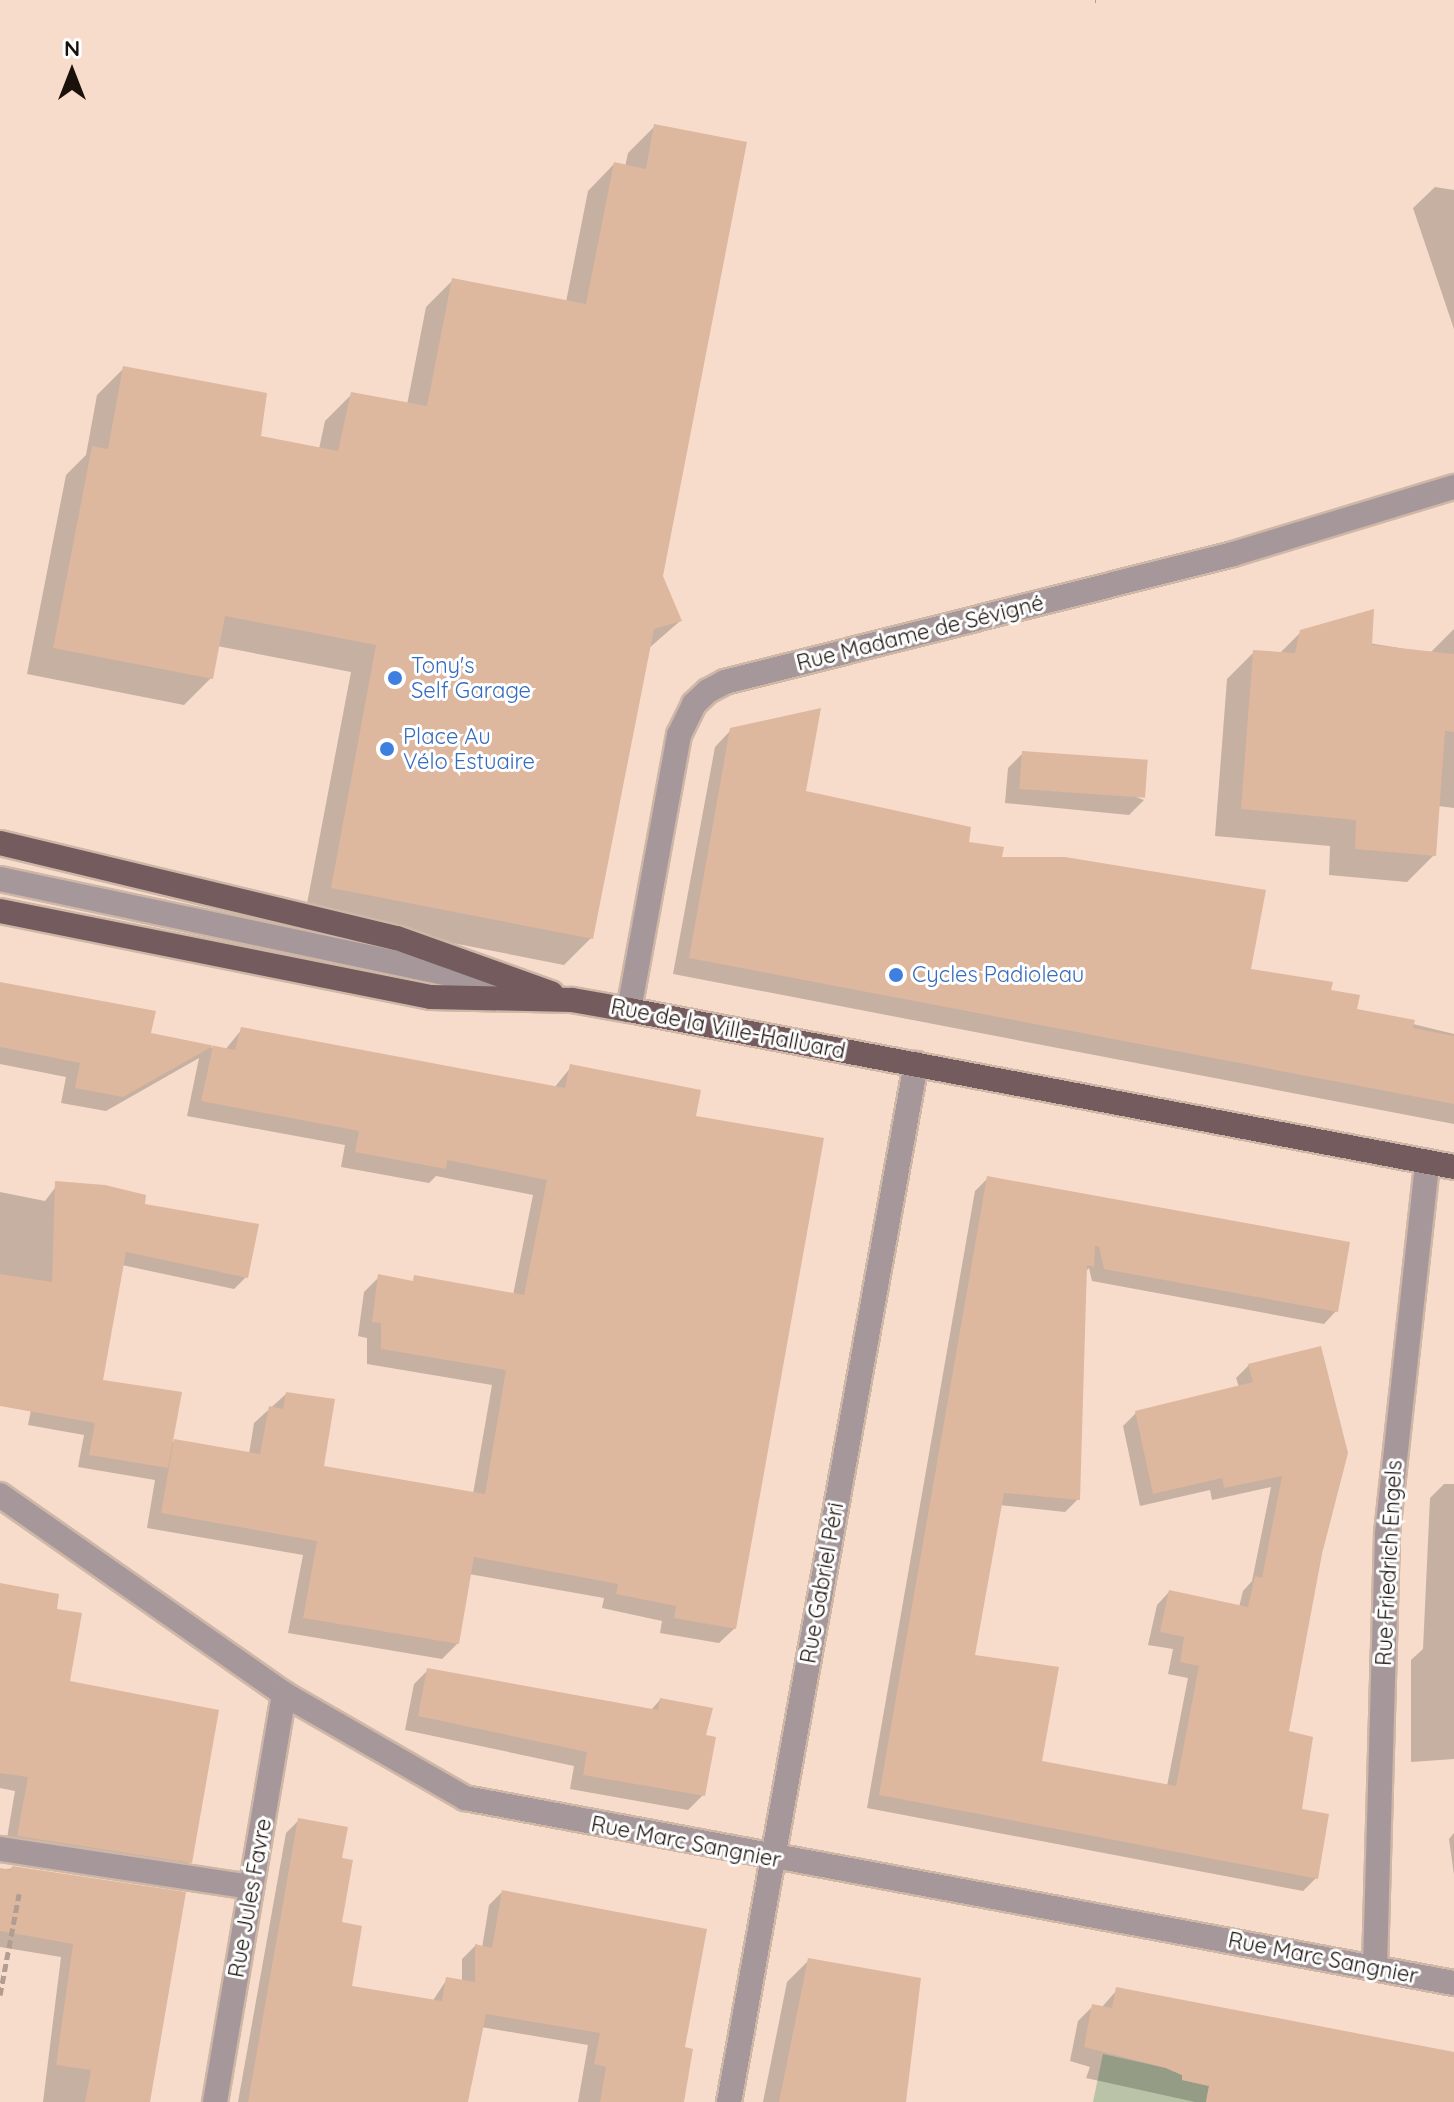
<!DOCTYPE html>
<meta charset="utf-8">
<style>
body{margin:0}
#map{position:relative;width:1454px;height:2102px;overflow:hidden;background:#f7dccb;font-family:Quicksand,sans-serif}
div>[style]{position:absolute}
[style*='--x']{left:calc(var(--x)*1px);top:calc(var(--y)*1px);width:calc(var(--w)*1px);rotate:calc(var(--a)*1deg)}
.green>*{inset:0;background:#bac3a8}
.shadow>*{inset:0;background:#0003}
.building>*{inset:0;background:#deb79f;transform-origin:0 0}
.path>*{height:5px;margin-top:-2.5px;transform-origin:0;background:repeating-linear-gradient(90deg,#b39d90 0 8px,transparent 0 12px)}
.roads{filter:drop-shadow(2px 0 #cfb7a8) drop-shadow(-2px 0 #cfb7a8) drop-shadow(0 2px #cfb7a8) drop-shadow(0 -2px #cfb7a8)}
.minor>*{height:24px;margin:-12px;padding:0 12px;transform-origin:12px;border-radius:12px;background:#a6989a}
.major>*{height:24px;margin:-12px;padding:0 12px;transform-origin:12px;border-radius:12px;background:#745b5e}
.dots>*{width:22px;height:22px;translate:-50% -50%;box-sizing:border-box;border:4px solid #fff;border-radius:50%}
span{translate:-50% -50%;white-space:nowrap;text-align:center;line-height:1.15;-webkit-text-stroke:6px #fff;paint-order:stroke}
.street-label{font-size:22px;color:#1a110b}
.shop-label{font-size:22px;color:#366cbe}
.left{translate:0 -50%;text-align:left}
.north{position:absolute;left:32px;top:32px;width:80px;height:80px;-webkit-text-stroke:6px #fff;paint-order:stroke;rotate:0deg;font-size:22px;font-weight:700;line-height:32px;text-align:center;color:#1a110b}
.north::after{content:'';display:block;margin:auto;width:28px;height:36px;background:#1a110b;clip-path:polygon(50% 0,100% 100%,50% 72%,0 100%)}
</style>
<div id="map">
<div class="green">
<i style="clip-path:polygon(1103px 2054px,1166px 2068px,1182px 2075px,1183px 2080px,1209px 2086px,1206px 2102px,1093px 2102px)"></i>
</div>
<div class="shadow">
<i style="clip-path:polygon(655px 126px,661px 576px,680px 621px,648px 649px,591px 938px,564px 965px,305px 914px,351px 672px,217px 646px,211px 678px,184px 705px,27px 674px,66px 475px,86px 455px,97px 395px,124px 368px,258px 438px,319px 449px,325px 421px,352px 394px,407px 405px,426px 307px,453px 280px,566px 302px,588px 191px,614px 164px,625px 167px,628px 153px)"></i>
<i style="clip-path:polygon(1435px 187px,1454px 190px,1454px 329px,1413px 208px)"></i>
<i style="clip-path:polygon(1454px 629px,1454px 808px,1438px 806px,1434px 855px,1407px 882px,1329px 875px,1330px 846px,1215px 836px,1227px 679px,1254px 652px,1279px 654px,1301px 632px,1430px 653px)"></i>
<i style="clip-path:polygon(731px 730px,803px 793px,967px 843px,1249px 971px,1329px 991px,1355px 1010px,1454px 1034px,1454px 1124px,673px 974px,715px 747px)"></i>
<i style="clip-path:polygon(1023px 753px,1144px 800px,1129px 815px,1005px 803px,1008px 768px)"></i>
<i style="clip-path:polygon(0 983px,149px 1035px,225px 1050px,242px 1029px,554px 1088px,571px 1067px,694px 1117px,735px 1628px,719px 1643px,660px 1633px,662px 1621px,602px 1608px,604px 1598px,469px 1574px,457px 1644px,442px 1659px,288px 1633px,303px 1555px,147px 1528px,155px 1480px,78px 1467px,84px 1435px,28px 1425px,33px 1400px,0 1395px,0 1192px,45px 1201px,58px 1184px,142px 1206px,246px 1277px,234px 1289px,122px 1265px,100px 1381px,170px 1445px,174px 1441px,249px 1454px,254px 1423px,286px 1394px,322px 1467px,473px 1494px,492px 1385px,367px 1364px,367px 1338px,358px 1336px,364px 1292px,379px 1277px,513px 1295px,533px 1195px,436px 1176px,429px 1183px,341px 1167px,345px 1145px,187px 1116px,199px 1058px,106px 1111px,61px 1103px,66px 1077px,0 1064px)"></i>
<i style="clip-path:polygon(988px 1178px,1336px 1311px,1324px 1324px,1092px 1281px,1089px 1268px,1084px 1273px,1078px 1499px,1065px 1512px,999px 1505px,973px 1656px,1040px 1763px,1167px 1786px,1188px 1678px,1168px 1674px,1173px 1649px,1148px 1645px,1157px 1605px,1169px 1592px,1239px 1607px,1243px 1591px,1252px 1581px,1271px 1487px,1212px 1500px,1210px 1490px,1140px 1506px,1123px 1426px,1136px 1413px,1239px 1387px,1236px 1378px,1249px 1365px,1320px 1553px,1287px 1733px,1316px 1878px,1303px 1891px,867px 1808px,975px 1191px)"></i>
<i style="clip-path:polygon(1444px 1484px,1454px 1484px,1454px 1759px,1411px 1762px,1411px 1660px,1423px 1649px,1430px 1498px)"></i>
<i style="clip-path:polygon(0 1585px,55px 1610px,68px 1683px,190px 1862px,176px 1876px,5px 1850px,15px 1791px,0 1788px)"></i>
<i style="clip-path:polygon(428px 1670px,650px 1711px,660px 1700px,704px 1737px,703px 1795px,688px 1810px,570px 1789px,574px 1766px,405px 1730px,414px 1684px)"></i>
<i style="clip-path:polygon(299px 1820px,340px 1860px,340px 1924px,350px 1988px,432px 2002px,447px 1979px,462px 1982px,462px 1959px,475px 1946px,482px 1948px,489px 1905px,502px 1892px,682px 2049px,681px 2102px,578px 2102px,588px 2045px,481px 2027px,466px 2102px,238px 2102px,286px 1833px)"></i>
<i style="clip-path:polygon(1454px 1833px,1454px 1875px,1449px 1839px)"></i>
<i style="clip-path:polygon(13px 1868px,184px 1894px,147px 2102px,43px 2102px,61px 1957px,0 1947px,0 1870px)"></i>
<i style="clip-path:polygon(809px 1960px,904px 2102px,763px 2102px,787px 1982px)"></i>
<i style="clip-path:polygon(1117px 1990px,1454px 2054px,1454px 2102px,1195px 2102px,1086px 2078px,1090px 2067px,1070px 2061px,1078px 2021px,1092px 2007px,1101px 2008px)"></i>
</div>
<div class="building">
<i style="clip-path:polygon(654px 124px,747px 142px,663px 576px,682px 621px,654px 629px,593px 939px,331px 888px,376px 645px,225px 616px,213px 679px,53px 648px,92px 446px,108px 449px,123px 366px,267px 393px,261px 436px,338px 451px,351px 392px,427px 406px,452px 278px,586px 304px,614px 162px,646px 169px)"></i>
<i style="clip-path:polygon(1374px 609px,1372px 645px,1454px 654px,1454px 732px,1445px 731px,1436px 856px,1355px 849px,1356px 820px,1241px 809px,1253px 650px,1295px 653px,1300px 630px)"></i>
<i style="clip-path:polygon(821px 708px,806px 791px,971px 827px,969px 842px,1004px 847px,1002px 857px,1065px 857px,1266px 890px,1251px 969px,1333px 982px,1331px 990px,1360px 995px,1357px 1009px,1415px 1020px,1413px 1028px,1454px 1036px,1454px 1104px,689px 958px,730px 728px)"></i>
<i style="left:1022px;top:751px;width:126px;height:38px;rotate:4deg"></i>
<i style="clip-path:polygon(0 982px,156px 1011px,151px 1033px,235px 1050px,241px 1027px,565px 1088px,570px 1064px,701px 1090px,696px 1116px,824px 1138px,736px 1629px,674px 1618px,676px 1606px,616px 1594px,618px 1584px,474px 1557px,459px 1644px,303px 1618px,317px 1541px,161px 1513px,174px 1439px,260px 1454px,269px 1406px,283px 1409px,286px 1392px,335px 1399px,324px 1466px,485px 1494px,506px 1370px,381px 1349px,381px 1323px,372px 1322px,378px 1274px,413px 1281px,414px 1275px,524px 1295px,547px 1180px,447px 1160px,446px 1169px,355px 1152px,359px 1131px,201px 1101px,213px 1046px,123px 1097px,75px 1088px,80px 1063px,0 1047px)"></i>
<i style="clip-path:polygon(987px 1176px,1350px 1242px,1338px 1312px,1104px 1269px,1099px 1246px,1095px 1246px,1094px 1267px,1087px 1265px,1080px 1500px,1004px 1493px,975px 1655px,1059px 1667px,1042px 1761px,1176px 1786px,1199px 1666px,1180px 1662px,1184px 1637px,1160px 1632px,1169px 1590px,1248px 1607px,1255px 1576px,1262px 1578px,1282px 1476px,1224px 1488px,1222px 1478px,1153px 1494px,1135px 1411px,1253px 1382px,1248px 1364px,1321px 1346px,1348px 1453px,1322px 1554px,1289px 1731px,1313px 1737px,1302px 1809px,1329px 1814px,1318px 1879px,879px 1795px)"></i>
<i style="clip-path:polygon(55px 1181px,105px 1185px,146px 1195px,145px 1204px,259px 1224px,248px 1278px,126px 1252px,103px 1380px,182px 1392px,168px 1468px,89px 1455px,95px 1423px,0 1406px,0 1274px,52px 1282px)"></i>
<i style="clip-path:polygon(0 1583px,59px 1594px,57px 1609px,82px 1613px,70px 1681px,219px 1710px,192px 1863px,17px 1836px,28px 1777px,0 1773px)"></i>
<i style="clip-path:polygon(427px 1668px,658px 1710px,660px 1698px,713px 1708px,706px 1735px,716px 1737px,705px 1796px,583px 1775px,587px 1752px,418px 1716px)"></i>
<i style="clip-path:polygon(298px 1818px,348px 1827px,342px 1858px,353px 1860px,342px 1922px,362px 1926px,352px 1986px,442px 2001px,446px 1977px,475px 1982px,475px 1944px,492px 1948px,502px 1890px,707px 1929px,685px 2047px,693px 2049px,684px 2102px,600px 2102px,606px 2067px,594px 2064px,600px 2033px,486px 2014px,468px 2102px,248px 2102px)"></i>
<i style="clip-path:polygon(12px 1866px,186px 1892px,150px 2102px,85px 2102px,91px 2070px,56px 2065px,73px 1944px,0 1931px,0 1868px,11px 1870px)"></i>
<i style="clip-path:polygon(808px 1958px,921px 1978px,906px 2102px,779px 2102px)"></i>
<i style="clip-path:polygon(1116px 1987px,1454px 2052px,1454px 2102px,1206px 2102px,1209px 2086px,1182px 2080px,1182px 2075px,1166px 2068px,1084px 2047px,1092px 2004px,1112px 2008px)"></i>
</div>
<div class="path">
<i style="--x:1095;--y:0;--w:1;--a:0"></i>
<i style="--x:0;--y:1995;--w:103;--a:-79.3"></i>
</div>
<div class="roads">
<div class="minor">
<i style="--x:0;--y:879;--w:526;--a:11.95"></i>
<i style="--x:629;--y:1010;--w:280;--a:-79.7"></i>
<i style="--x:679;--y:735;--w:34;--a:-64"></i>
<i style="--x:694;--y:704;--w:19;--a:-43"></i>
<i style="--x:708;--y:691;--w:19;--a:-28"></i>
<i style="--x:725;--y:682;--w:524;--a:-14.14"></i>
<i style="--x:1233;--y:554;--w:231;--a:-16.9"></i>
<i style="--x:0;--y:1495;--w:347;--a:35"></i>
<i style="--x:284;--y:1694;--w:209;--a:29.9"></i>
<i style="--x:465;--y:1798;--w:1006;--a:10.6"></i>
<i style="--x:0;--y:1849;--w:254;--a:8.6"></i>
<i style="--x:1375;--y:1966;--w:433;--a:-88.4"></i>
<i style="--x:1387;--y:1533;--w:373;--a:-83.8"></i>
<i style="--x:215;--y:2102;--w:414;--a:-80.4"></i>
<i style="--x:729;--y:2102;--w:1055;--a:-79.79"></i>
</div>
<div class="major">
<i style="--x:0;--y:843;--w:408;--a:13.5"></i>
<i style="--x:397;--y:938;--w:164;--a:19.7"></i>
<i style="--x:0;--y:911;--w:439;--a:11.3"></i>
<i style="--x:431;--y:997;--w:141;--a:1.2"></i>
<i style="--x:572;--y:1000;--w:58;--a:10"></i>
<i style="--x:629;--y:1010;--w:840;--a:10.77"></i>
</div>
</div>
<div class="dots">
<i style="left:395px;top:678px;background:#3f7fe0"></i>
<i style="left:387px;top:749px;background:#3f7fe0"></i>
<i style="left:896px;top:975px;background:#3f7fe0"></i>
</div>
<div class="street-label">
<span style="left:920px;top:633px;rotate:-14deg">Rue Madame de Sévigné</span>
<span style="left:728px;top:1029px;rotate:11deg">Rue de la Ville-Halluard</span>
<span style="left:1389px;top:1563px;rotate:-87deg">Rue Friedrich Engels</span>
<span style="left:822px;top:1583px;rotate:-80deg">Rue Gabriel Péri</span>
<span style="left:686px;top:1842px;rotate:11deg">Rue Marc Sangnier</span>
<span style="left:250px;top:1898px;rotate:-80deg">Rue Jules Favre</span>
<span style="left:1323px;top:1958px;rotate:11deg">Rue Marc Sangnier</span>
</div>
<div class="shop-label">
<span class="left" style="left:411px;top:678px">Tony's<br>Self Garage</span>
<span class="left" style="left:403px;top:749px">Place Au<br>Vélo Estuaire</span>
<span class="left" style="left:912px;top:975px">Cycles Padioleau</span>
</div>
<div class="north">N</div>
</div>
